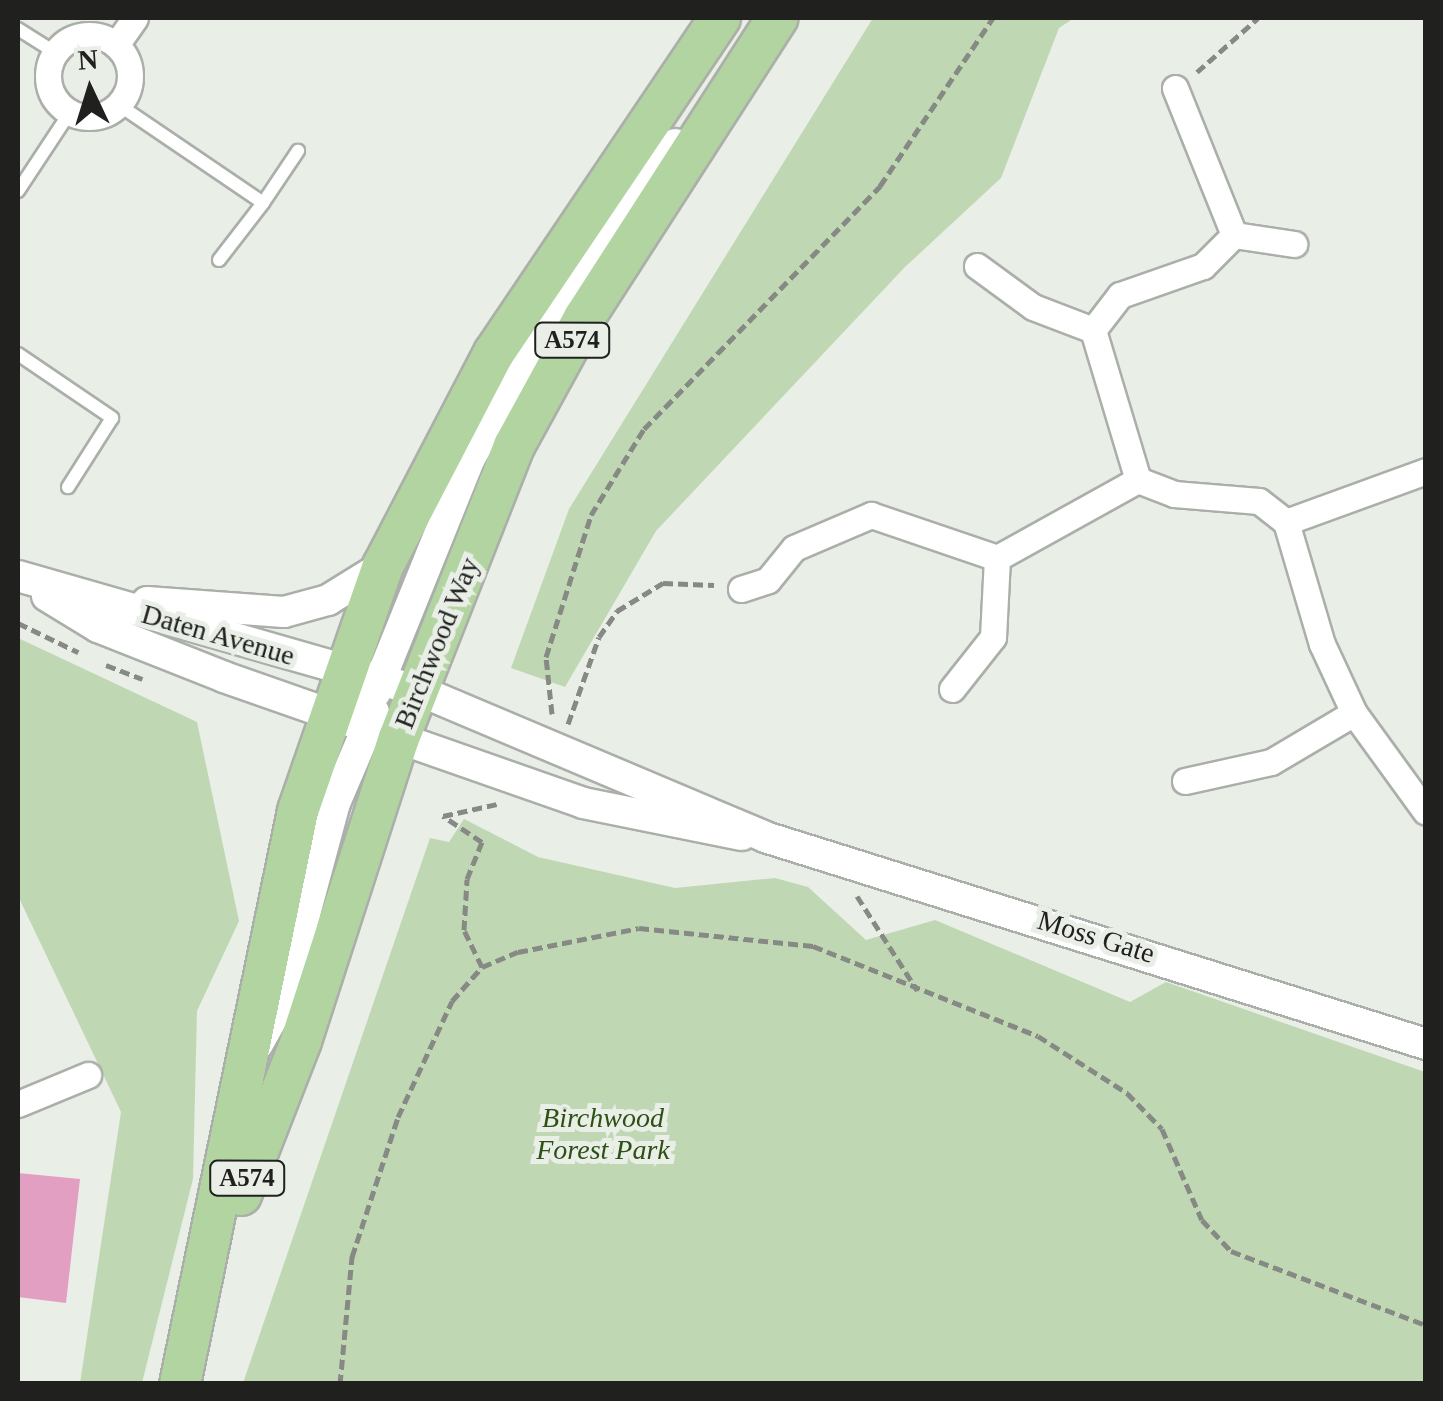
<!DOCTYPE html>
<style>
body{margin:0}
#map{position:relative;width:1443px;height:1401px;overflow:hidden;background:#e9eee7;font-family:"Times New Roman",serif}
div>[style]{position:absolute}
[style*='--x']{left:calc(var(--x)*1px);top:calc(var(--y)*1px);width:calc(var(--w)*1px);rotate:calc(var(--a)*1deg)}
.green>*{inset:0;background:#bfd8b3}
.building>*{inset:0;background:#e39fc1}
.path>*{height:5px;margin-top:-2.5px;transform-origin:0;background:repeating-linear-gradient(90deg,#868984 0 10px,transparent 0 15px)}
.roads{filter:drop-shadow(2px 0 #abafa9) drop-shadow(-2px 0 #abafa9) drop-shadow(0 2px #abafa9) drop-shadow(0 -2px #abafa9)}
.service>*{height:12px;margin:-6px;padding:0 6px;transform-origin:6px;border-radius:6px;background:#fff}
.minor>*{height:25px;margin:-12.5px;padding:0 12.5px;transform-origin:12.5px;border-radius:12.5px;background:#fff}
.minor>.ring{margin:-12.5px;padding:0;box-sizing:content-box;background:none;border:25px solid #fff;border-radius:50%}
.tertiary>*{height:30px;margin:-15px;padding:0 15px;transform-origin:15px;border-radius:15px;background:#fff}
.primary>*{height:40px;margin:-20px;padding:0 20px;transform-origin:20px;border-radius:20px;background:#b2d4a0}
span{translate:-50% -50%;white-space:nowrap;text-align:center;line-height:1.15;-webkit-text-stroke:10px #e9eee7;paint-order:stroke}
.shield-label span{padding:2px 8px;background:#e9eee7;border:2px solid;border-radius:8px;-webkit-text-stroke-width:0}
.shield-label{font-size:25px;color:#20211f;font-weight:700}
.street-label{font-size:28px;color:#20211f}
.park-label{font-size:28px;color:#2d5115;font-style:italic}
.frame{position:absolute;inset:0;border:20px solid #20211f;pointer-events:none}
.north{position:absolute;left:40px;top:40px;width:100px;height:100px;-webkit-text-stroke:8px #e9eee7;paint-order:stroke;rotate:356deg;font-size:28px;font-weight:700;line-height:40px;text-align:center;color:#20211f}
.north::after{content:'';display:block;margin:auto;width:35px;height:45px;background:#20211f;clip-path:polygon(50% 0,100% 100%,50% 72%,0 100%)}
</style>
<div id="map">
<div class="green">
<i style="clip-path:polygon(873px 18px,1074px 18px,1059px 28px,1001px 178px,905px 267px,656px 531px,565px 687px,511px 668px,569px 509px)"></i>
<i style="clip-path:polygon(18px 638px,197px 722px,239px 921px,197px 1011px,193px 1179px,142px 1383px,80px 1383px,121px 1112px,18px 896px)"></i>
<i style="clip-path:polygon(464px 819px,538px 857px,675px 888px,775px 878px,808px 887px,866px 940px,935px 920px,1130px 1002px,1166px 982px,1425px 1072px,1425px 1383px,243px 1383px,430px 838px,449px 842px)"></i>
</div>
<div class="building">
<i style="clip-path:polygon(18px 1173px,80px 1179px,66px 1303px,18px 1297px)"></i>
</div>
<div class="path">
<i style="--x:1425;--y:18;--w:1;--a:0"></i>
<i style="--x:1197;--y:72;--w:81;--a:-41.5"></i>
<i style="--x:18;--y:623;--w:67;--a:25.8"></i>
<i style="--x:106;--y:665;--w:39;--a:21"></i>
<i style="--x:552;--y:714;--w:57;--a:-96"></i>
<i style="--x:546;--y:657;--w:149;--a:-72.4"></i>
<i style="--x:591;--y:515;--w:101;--a:-58.4"></i>
<i style="--x:644;--y:429;--w:339;--a:-45.8"></i>
<i style="--x:880;--y:186;--w:202;--a:-56.1"></i>
<i style="--x:568;--y:724;--w:92;--a:-70.4"></i>
<i style="--x:599;--y:637;--w:32;--a:-55"></i>
<i style="--x:617;--y:611;--w:54;--a:-31.3"></i>
<i style="--x:663;--y:583;--w:51;--a:2.2"></i>
<i style="--x:857;--y:896;--w:112;--a:57.4"></i>
<i style="--x:482;--y:967;--w:41;--a:-115.9"></i>
<i style="--x:464;--y:930;--w:51;--a:-86.6"></i>
<i style="--x:467;--y:879;--w:40;--a:-68"></i>
<i style="--x:482;--y:842;--w:47;--a:-146.3"></i>
<i style="--x:443;--y:816;--w:55;--a:-12.5"></i>
<i style="--x:340;--y:1384;--w:128;--a:-84.6"></i>
<i style="--x:352;--y:1257;--w:147;--a:-71.8"></i>
<i style="--x:398;--y:1117;--w:128;--a:-65"></i>
<i style="--x:452;--y:1001;--w:45;--a:-48.6"></i>
<i style="--x:482;--y:967;--w:39;--a:-23"></i>
<i style="--x:518;--y:952;--w:123;--a:-11.2"></i>
<i style="--x:639;--y:928;--w:175;--a:5.9"></i>
<i style="--x:813;--y:946;--w:242;--a:21.8"></i>
<i style="--x:1038;--y:1036;--w:106;--a:32.6"></i>
<i style="--x:1127;--y:1093;--w:50;--a:45.8"></i>
<i style="--x:1162;--y:1129;--w:99;--a:66.3"></i>
<i style="--x:1202;--y:1220;--w:42;--a:46.9"></i>
<i style="--x:1231;--y:1251;--w:209;--a:20.8"></i>
</div>
<div class="roads">
<div class="service">
<i style="--x:18;--y:29;--w:45;--a:32.3"></i>
<i style="--x:119;--y:105;--w:174;--a:34.2"></i>
<i style="--x:263;--y:203;--w:72;--a:127.7"></i>
<i style="--x:18;--y:191;--w:95;--a:-56.6"></i>
<i style="--x:263;--y:203;--w:63;--a:-56.1"></i>
<i style="--x:18;--y:354;--w:114;--a:34.2"></i>
<i style="--x:112;--y:418;--w:82;--a:122.5"></i>
</div>
<div class="minor">
<i class="ring" style="left:48px;top:35px;width:57px;height:57px"></i>
<i style="--x:116;--y:45;--w:33;--a:-55"></i>
<i style="--x:1175;--y:88;--w:158;--a:68.1"></i>
<i style="--x:1234;--y:235;--w:44;--a:135"></i>
<i style="--x:1203;--y:266;--w:88;--a:160.7"></i>
<i style="--x:1120;--y:295;--w:44;--a:127.6"></i>
<i style="--x:1093;--y:330;--w:157;--a:73.3"></i>
<i style="--x:1138;--y:480;--w:39;--a:21"></i>
<i style="--x:1174;--y:494;--w:85;--a:4.7"></i>
<i style="--x:1259;--y:501;--w:34;--a:38"></i>
<i style="--x:1286;--y:522;--w:127;--a:73.6"></i>
<i style="--x:1322;--y:644;--w:76;--a:65.1"></i>
<i style="--x:1354;--y:713;--w:122;--a:54"></i>
<i style="--x:1234;--y:235;--w:61;--a:8.5"></i>
<i style="--x:977;--y:266;--w:69;--a:36.2"></i>
<i style="--x:1033;--y:307;--w:64;--a:21"></i>
<i style="--x:1286;--y:522;--w:149;--a:-20"></i>
<i style="--x:741;--y:589;--w:28;--a:-18"></i>
<i style="--x:768;--y:580;--w:41;--a:-50.9"></i>
<i style="--x:794;--y:548;--w:84;--a:-23.2"></i>
<i style="--x:871;--y:515;--w:133;--a:18.8"></i>
<i style="--x:952;--y:689;--w:66;--a:-51.7"></i>
<i style="--x:993;--y:637;--w:79;--a:-87.1"></i>
<i style="--x:997;--y:558;--w:161;--a:-29"></i>
<i style="--x:1185;--y:781;--w:88;--a:-12.5"></i>
<i style="--x:1271;--y:762;--w:96;--a:-30.6"></i>
<i style="--x:18;--y:1104;--w:76;--a:-22.5"></i>
</div>
<div class="tertiary">
<i style="--x:18;--y:576;--w:418;--a:16"></i>
<i style="--x:420;--y:691;--w:375;--a:22.9"></i>
<i style="--x:765;--y:837;--w:693;--a:17.39"></i>
<i style="--x:47;--y:596;--w:60;--a:31.3"></i>
<i style="--x:98;--y:627;--w:136;--a:21.6"></i>
<i style="--x:224;--y:677;--w:380;--a:19.3"></i>
<i style="--x:583;--y:803;--w:162;--a:11.4"></i>
<i style="--x:147;--y:602;--w:137;--a:4.2"></i>
<i style="--x:284;--y:612;--w:46;--a:-15.3"></i>
<i style="--x:328;--y:600;--w:65;--a:-31.7"></i>
<i style="--x:327;--y:714;--w:27;--a:-6"></i>
<i style="--x:354;--y:711;--w:28;--a:-41"></i>
<i style="--x:375;--y:693;--w:251;--a:-68"></i>
<i style="--x:469;--y:460;--w:180;--a:-60.7"></i>
<i style="--x:557;--y:303;--w:198;--a:-53.4"></i>
<i style="--x:258;--y:1044;--w:47;--a:-60.7"></i>
<i style="--x:281;--y:1003;--w:207;--a:-74.9"></i>
<i style="--x:335;--y:803;--w:99;--a:-66.8"></i>
</div>
<div class="primary">
<i style="--x:241;--y:1195;--w:165;--a:-68.7"></i>
<i style="--x:301;--y:1041;--w:318;--a:-72.1"></i>
<i style="--x:399;--y:738;--w:314;--a:-68.5"></i>
<i style="--x:514;--y:446;--w:146;--a:-61.3"></i>
<i style="--x:584;--y:318;--w:357;--a:-57.2"></i>
<i style="--x:180;--y:1384;--w:585;--a:-78.36"></i>
<i style="--x:298;--y:811;--w:259;--a:-70.9"></i>
<i style="--x:383;--y:566;--w:240;--a:-62.5"></i>
<i style="--x:494;--y:353;--w:404;--a:-56"></i>
</div>
</div>
<div class="shield-label">
<span style="left:572px;top:340px">A574</span>
<span style="left:247px;top:1178px">A574</span>
</div>
<div class="street-label">
<span style="left:218px;top:635px;rotate:16deg">Daten Avenue</span>
<span style="left:437px;top:643px;rotate:-68deg">Birchwood Way</span>
<span style="left:1096px;top:937px;rotate:17deg">Moss Gate</span>
</div>
<div class="park-label">
<span style="left:603px;top:1134px">Birchwood<br>Forest Park</span>
</div>
<div class="frame"></div>
<div class="north">N</div>
</div>
